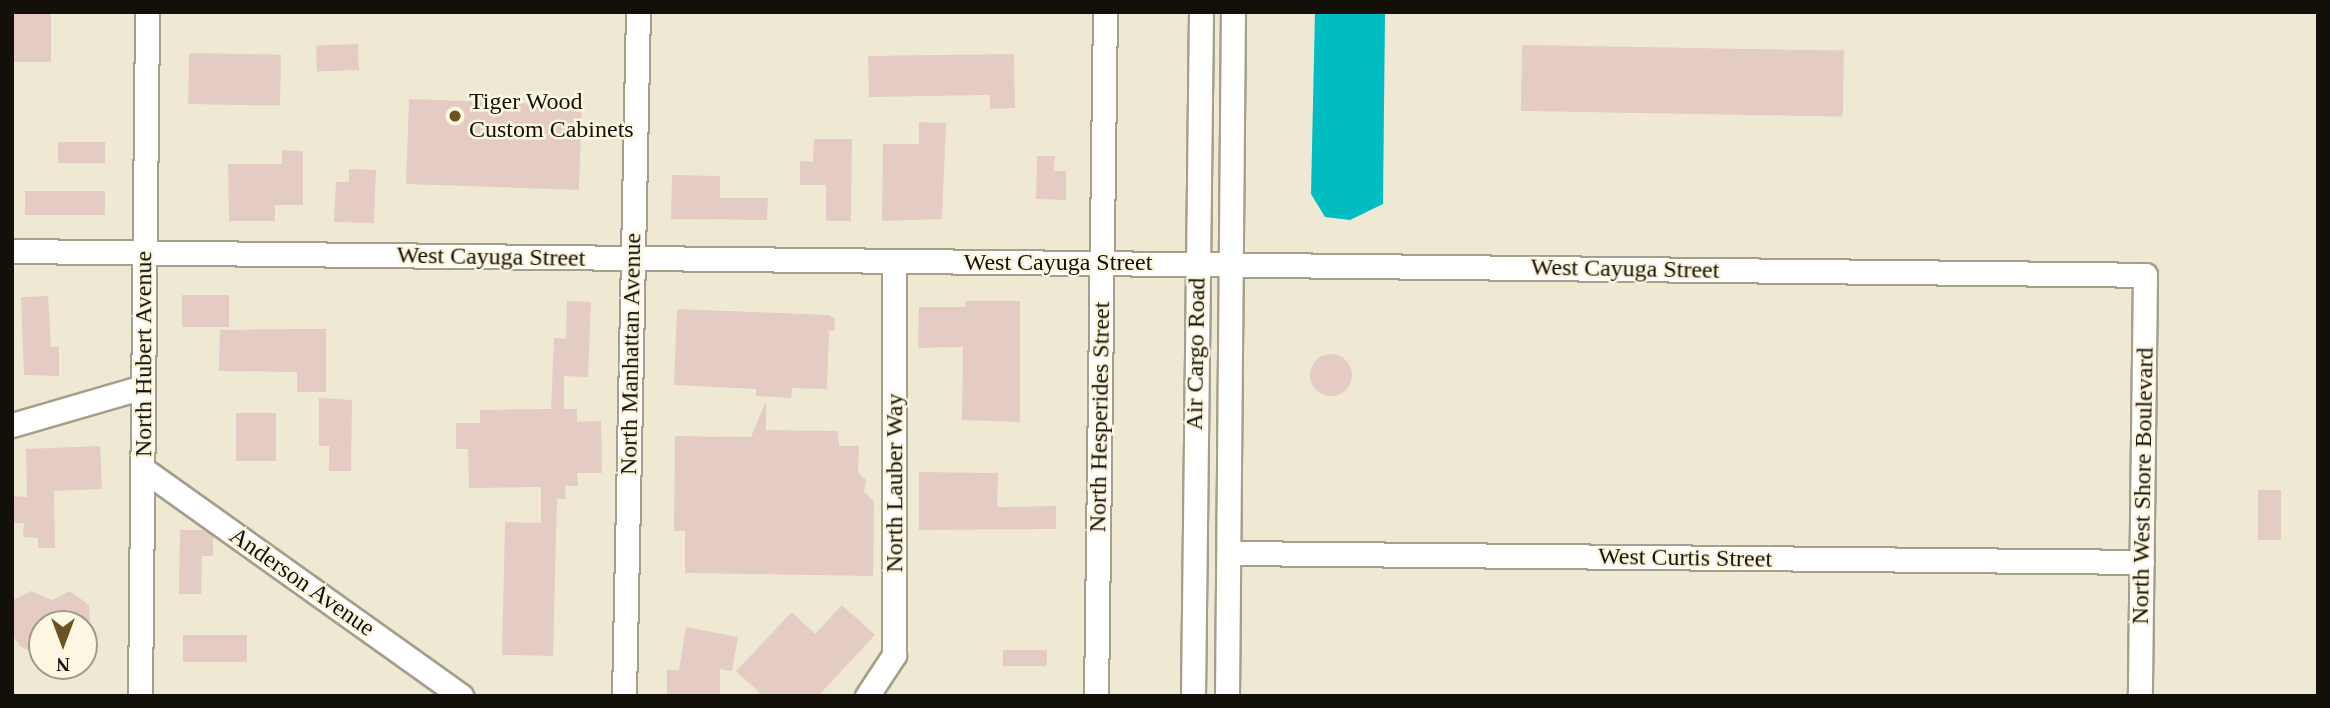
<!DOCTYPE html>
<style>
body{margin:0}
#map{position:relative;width:2330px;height:708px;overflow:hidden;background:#efe9d4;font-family:Georgia,serif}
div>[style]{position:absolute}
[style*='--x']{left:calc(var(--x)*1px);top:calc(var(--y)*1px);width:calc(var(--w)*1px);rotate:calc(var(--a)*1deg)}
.water>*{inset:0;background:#00bdc1}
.building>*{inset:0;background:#e4ccc4;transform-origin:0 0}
.round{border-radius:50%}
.roads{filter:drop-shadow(2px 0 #a59f8b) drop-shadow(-2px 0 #a59f8b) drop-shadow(0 2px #a59f8b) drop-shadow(0 -2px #a59f8b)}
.minor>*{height:23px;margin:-11.5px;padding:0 11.5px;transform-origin:11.5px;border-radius:11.5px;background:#fff}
.dots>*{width:19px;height:19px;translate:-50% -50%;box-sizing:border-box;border:4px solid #fdf6e1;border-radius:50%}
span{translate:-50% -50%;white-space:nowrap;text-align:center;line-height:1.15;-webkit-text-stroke:5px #fdf6e1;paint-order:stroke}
.poi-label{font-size:24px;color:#121008}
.left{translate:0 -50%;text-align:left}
.street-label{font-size:24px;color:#121008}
.frame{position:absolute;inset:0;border:14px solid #121008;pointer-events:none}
.north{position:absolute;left:28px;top:610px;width:70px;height:70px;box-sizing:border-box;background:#fdf6e1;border:2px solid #9f9a8a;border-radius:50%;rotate:180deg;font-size:19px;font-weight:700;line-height:28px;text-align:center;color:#121008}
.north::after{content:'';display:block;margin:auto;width:24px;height:32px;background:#6b5424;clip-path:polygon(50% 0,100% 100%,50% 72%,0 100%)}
</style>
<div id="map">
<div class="water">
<i style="clip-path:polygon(1315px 12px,1385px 12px,1383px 204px,1350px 220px,1325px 217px,1311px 194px)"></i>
</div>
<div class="building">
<i style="left:12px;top:12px;width:39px;height:50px"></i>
<i style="left:358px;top:44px;width:26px;height:42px;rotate:88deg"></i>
<i style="left:1522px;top:45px;width:322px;height:66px;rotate:1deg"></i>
<i style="left:189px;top:53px;width:92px;height:51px;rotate:1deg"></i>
<i style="clip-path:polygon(1014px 54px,1015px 108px,990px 109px,990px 95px,869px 97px,868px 56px)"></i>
<i style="left:409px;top:99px;width:173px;height:85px;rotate:2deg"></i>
<i style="clip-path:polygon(919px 122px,946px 123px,942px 219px,882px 221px,883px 144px,919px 144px)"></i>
<i style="clip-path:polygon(814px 139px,852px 139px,851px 221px,826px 221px,826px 185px,800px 185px,800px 161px,813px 162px)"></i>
<i style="left:105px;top:142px;width:21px;height:47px;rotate:90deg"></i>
<i style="clip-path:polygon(282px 150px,303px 151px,303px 205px,275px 205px,275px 221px,229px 221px,228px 164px,282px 164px)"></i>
<i style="clip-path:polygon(1037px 156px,1055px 156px,1054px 171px,1066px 171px,1066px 200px,1036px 199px)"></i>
<i style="clip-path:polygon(349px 169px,376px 170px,374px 223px,334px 222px,336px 182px,349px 182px)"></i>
<i style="clip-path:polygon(672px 175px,720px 176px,720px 198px,768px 198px,767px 220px,671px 219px)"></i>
<i style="left:105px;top:191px;width:24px;height:80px;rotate:90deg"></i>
<i style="left:182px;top:295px;width:47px;height:32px"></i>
<i style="clip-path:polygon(48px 296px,51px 347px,59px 347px,59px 376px,24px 375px,21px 297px)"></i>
<i style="clip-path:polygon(567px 301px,591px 302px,588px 377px,564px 376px,564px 409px,577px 409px,577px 422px,601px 421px,602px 473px,577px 473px,578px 486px,565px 486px,566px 499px,557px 499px,553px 656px,502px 655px,505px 522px,541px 523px,541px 487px,469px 488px,468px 449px,456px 449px,456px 423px,480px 423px,480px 410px,551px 409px,554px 338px,566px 339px)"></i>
<i style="clip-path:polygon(965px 301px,1020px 301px,1020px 422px,962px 420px,963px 347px,918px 348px,919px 307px,965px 307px)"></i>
<i style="clip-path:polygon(677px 309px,829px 315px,835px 319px,834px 331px,829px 331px,827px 389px,792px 388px,791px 398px,756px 396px,756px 389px,674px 385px)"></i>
<i style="clip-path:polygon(297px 329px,326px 329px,326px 392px,297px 392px,297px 372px,219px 371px,220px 330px)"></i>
<i class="round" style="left:1310px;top:354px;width:42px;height:42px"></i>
<i style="clip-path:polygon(319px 398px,352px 400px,351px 471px,329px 471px,329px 446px,319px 446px)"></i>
<i style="clip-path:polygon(766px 401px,766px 430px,838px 431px,839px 446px,859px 446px,858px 472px,866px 480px,864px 492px,874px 501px,873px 576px,685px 573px,685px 531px,674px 531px,675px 436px,751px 437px)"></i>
<i style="left:236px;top:413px;width:40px;height:48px"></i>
<i style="clip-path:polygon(100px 446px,102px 489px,54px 491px,55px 548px,38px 548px,38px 538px,23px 537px,24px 523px,12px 523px,12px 496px,27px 497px,26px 449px)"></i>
<i style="clip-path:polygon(919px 472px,998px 473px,997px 507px,1056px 506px,1056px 529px,919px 530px)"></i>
<i style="left:2258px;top:490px;width:23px;height:50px"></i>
<i style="clip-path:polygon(180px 530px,205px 530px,213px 536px,213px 556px,202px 556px,201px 594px,179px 594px)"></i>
<i style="clip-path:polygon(31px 591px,52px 600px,70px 591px,89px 605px,90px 624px,42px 624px,42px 658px,20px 646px,12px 635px,13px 600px)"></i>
<i style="clip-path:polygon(842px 605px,875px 635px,818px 696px,763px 696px,736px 671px,792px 612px,815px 634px)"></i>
<i style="clip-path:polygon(686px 627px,738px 637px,732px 671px,720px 669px,720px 696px,667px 696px,667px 670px,679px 670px)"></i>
<i style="left:183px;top:635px;width:64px;height:27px"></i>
<i style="left:1003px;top:650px;width:44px;height:16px"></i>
</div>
<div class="roads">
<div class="minor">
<i style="--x:12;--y:251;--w:2133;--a:0.64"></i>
<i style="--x:2145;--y:275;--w:421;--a:90.7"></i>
<i style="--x:12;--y:425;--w:136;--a:-16.2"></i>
<i style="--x:143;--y:469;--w:391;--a:35.5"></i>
<i style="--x:1229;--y:553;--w:913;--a:0.56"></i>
<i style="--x:140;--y:696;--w:684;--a:-89.41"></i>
<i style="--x:624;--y:696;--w:684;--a:-88.83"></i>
<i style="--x:867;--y:696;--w:49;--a:-56.6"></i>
<i style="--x:894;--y:655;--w:393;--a:-90"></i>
<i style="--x:1096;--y:696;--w:684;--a:-89.25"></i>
<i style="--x:1193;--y:696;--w:684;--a:-89.33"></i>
<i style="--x:1227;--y:696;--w:684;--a:-89.5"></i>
</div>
</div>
<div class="dots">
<i style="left:455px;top:116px;background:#6b5424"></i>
</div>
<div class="poi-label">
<span class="left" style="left:469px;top:116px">Tiger Wood<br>Custom Cabinets</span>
</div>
<div class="street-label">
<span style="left:491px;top:257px;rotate:1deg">West Cayuga Street</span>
<span style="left:1058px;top:263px">West Cayuga Street</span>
<span style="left:1625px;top:269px;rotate:1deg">West Cayuga Street</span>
<span style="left:144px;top:354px;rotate:-90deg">North Hubert Avenue</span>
<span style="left:631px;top:354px;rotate:-89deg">North Manhattan Avenue</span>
<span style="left:1196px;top:354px;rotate:-89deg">Air Cargo Road</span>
<span style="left:1100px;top:417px;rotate:-89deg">North Hesperides Street</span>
<span style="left:895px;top:483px;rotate:-90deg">North Lauber Way</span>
<span style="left:2143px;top:486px;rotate:-89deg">North West Shore Boulevard</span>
<span style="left:1685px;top:558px;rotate:1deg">West Curtis Street</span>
<span style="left:302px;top:582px;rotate:35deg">Anderson Avenue</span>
</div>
<div class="frame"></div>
<div class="north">N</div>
</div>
